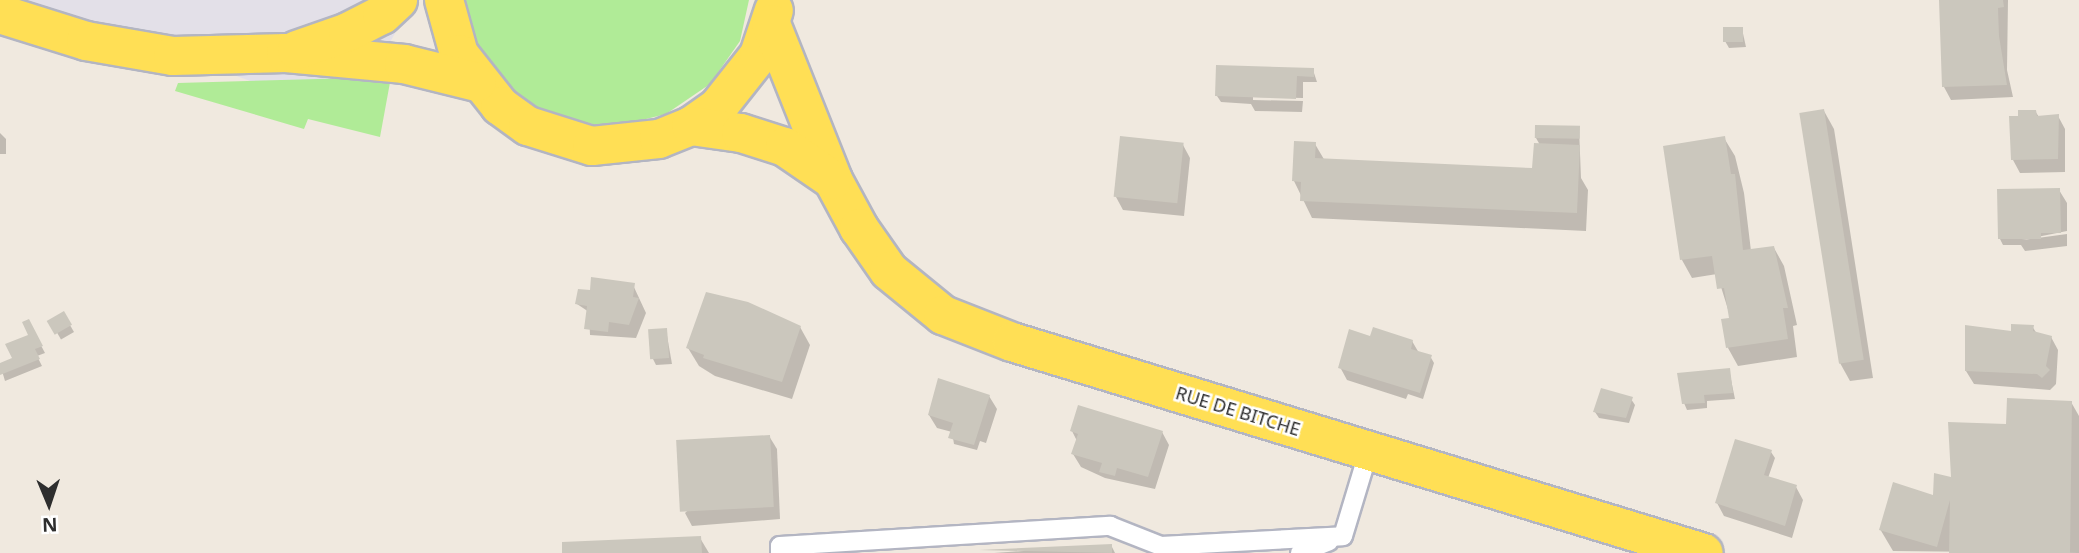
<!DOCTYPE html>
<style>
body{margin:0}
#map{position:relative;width:2079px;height:553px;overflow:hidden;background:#f0e9df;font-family:"Noto Sans",sans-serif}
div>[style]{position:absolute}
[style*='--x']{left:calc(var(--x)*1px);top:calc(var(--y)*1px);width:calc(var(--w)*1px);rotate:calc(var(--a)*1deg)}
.industrial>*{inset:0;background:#e3e0e8}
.green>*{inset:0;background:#b0eb97}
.shadow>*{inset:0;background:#0003;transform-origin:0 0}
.building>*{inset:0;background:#cbc7bd;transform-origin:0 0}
.roads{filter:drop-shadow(2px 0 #b3b5c2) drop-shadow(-2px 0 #b3b5c2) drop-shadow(0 2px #b3b5c2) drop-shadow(0 -2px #b3b5c2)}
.lane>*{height:18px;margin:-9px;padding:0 9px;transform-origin:9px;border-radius:9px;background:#fff}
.primary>*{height:38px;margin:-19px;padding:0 19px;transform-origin:19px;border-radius:19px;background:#ffdf55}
span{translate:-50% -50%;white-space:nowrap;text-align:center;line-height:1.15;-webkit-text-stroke:5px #fff;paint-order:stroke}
.street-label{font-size:18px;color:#2e2e2e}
.north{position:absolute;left:14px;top:469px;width:70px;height:70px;-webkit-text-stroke:5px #fff;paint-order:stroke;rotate:178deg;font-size:19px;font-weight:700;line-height:28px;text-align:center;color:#2e2e2e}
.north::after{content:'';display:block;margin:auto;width:24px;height:32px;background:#2e2e2e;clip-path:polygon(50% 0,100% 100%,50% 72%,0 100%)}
</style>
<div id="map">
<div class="industrial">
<i style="clip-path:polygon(24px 0,414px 0,348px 116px)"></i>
</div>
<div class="green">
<i style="clip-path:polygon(463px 0,749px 0,740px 41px,710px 84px,666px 114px,614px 127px,557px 119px,507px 88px,473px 42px)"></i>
<i style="clip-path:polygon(391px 77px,380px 137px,308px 119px,304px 129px,175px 91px,178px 83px)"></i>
</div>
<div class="shadow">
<i style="clip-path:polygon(1941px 0,2008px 0,2007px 70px,2013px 97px,1951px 100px,1944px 87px)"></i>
<i style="clip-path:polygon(1742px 29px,1746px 47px,1729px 48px,1725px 41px)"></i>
<i style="clip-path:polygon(1313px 70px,1317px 82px,1303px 82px,1303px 98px,1253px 97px,1253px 100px,1303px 101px,1302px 112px,1255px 111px,1251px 104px,1221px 102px,1217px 96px)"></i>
<i style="clip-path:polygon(1824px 111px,1834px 129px,1873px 378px,1850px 381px,1840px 363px)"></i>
<i style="clip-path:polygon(2035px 111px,2039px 117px,2058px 116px,2065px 129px,2065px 172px,2020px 173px,2013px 160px)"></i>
<i style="clip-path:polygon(1579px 128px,1581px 178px,1588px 190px,1586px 231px,1312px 218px,1294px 181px,1315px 144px,1325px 161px,1534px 170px,1540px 145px,1536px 138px)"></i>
<i style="clip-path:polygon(0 133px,6px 139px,6px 154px,0 154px)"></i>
<i style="clip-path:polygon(1724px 138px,1735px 156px,1744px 193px,1751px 251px,1774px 248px,1784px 266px,1797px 325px,1793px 326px,1797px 357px,1738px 366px,1728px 348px,1731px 319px,1717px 274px,1692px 278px,1682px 260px,1664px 147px)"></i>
<i style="clip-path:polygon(1183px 145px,1190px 158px,1184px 216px,1123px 210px,1116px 197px)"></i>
<i style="clip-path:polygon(2059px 190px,2067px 203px,2067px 231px,2022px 240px,2067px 234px,2067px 246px,2025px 251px,2021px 245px,2003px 245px,2000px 239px)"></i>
<i style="clip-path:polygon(633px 285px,646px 313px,636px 338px,590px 335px,589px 312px,577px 304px,591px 292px)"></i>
<i style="left:63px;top:313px;width:22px;height:15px;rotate:60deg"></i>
<i style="clip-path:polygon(28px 321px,45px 353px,37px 356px,42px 366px,5px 381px,0 364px,14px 359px,30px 336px)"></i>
<i style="clip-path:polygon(1967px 326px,2012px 332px,2032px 326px,2037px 334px,2051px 337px,2058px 350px,2056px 384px,2050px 390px,1974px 384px,1966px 371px)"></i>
<i style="clip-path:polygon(800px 327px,810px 345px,792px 399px,715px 376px,699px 366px,688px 348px)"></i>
<i style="clip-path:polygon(666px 330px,672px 364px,656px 365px,653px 359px)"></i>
<i style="clip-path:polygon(1374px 339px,1412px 341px,1419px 353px,1430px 356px,1434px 363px,1423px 399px,1408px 394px,1406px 399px,1347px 380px,1340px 367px)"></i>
<i style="clip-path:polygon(1729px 370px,1735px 399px,1707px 401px,1707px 408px,1687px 410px,1684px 403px)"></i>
<i style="clip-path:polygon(989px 396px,997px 409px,986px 443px,980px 441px,977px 450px,954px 444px,952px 432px,937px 428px,929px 415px)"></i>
<i style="clip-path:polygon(1631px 399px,1635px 405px,1629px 423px,1599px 418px,1595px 412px)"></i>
<i style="clip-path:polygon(2071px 402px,2079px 416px,2079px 553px,1893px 551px,1880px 529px,1934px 497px,2008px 426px)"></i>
<i style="clip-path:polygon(1072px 431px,1162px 432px,1169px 445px,1155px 489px,1105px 478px,1081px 467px,1073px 454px,1077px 441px)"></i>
<i style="clip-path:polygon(769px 436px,777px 449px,780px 519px,692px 526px,685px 513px)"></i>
<i style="clip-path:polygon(1771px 452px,1775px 458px,1768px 478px,1796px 487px,1803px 500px,1792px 538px,1724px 516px,1717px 503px)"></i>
<i style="clip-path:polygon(700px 538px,709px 553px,564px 553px)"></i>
<i style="clip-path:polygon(1111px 545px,1115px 553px,994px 553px)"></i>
</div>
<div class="building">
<i style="clip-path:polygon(1939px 0,2003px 0,2004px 7px,1998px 8px,1999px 36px,2007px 85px,1942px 87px)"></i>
<i style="left:1723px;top:27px;width:20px;height:15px"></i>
<i style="clip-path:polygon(1216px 65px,1314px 68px,1314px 77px,1297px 76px,1296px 99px,1215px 96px)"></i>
<i style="left:1824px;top:109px;width:254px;height:25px;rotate:81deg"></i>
<i style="clip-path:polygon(2018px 110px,2036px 110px,2037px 116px,2059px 114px,2058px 159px,2011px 160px,2009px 116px,2018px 116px)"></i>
<i style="left:1535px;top:125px;width:45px;height:13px;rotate:1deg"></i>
<i style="left:1120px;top:136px;width:64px;height:61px;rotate:6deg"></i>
<i style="clip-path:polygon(1725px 136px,1731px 174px,1735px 174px,1743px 250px,1774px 246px,1788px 308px,1783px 308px,1788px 339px,1726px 348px,1721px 319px,1729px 318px,1724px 288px,1717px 289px,1712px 256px,1680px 260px,1663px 146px)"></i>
<i style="clip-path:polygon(1294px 141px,1316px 142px,1315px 158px,1532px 168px,1534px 143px,1580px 145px,1577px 213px,1300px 201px,1301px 182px,1292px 181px)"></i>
<i style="clip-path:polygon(2060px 188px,2061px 233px,2041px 233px,2041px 239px,1998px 239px,1997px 189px)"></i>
<i style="clip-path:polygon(591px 277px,635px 283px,633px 297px,639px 298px,629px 325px,609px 322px,608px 332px,584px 329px,587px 306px,575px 304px,578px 289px,590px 290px)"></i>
<i style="clip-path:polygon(706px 292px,748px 302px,801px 326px,782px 382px,703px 358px,704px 355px,686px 348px)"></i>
<i style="left:64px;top:311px;width:16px;height:20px;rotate:60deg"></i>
<i style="clip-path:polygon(29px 319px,43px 346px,35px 349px,40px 359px,0 375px,0 363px,12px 358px,5px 344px,28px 335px,22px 322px)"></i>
<i style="clip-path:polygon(2011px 324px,2034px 325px,2033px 331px,2052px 336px,2046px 366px,2050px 370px,2042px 378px,2037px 374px,1965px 371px,1965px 325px,2011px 331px)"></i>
<i style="clip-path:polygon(1373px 327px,1413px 340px,1411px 349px,1432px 355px,1420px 393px,1338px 368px,1349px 329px,1370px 336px)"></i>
<i style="left:667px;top:328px;width:30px;height:19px;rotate:86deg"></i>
<i style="clip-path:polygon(1730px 368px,1733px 393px,1704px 395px,1705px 403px,1682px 404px,1677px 373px)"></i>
<i style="clip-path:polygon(938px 378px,990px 395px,974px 445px,948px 438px,953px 423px,928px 415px)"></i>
<i style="clip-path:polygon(1601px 388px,1633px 397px,1626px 418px,1593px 412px)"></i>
<i style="clip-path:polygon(2007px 398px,2072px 401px,2070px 553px,1949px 553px,1950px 500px,1937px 547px,1879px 530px,1893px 482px,1933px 495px,1934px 473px,1951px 477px,1948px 422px,2006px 424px)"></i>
<i style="clip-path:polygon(1078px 405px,1163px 431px,1148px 477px,1117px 468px,1115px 476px,1099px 472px,1102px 463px,1071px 454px,1078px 434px,1070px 431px)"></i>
<i style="left:770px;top:435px;width:72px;height:94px;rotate:87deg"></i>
<i style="clip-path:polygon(1735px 439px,1772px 450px,1764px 475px,1797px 485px,1785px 526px,1715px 503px)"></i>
<i style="clip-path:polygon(701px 536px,702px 553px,562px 553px,562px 542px)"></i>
<i style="clip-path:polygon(1112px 544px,1112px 553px,979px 550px)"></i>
</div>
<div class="roads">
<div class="lane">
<i style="--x:780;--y:553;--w:7;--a:-90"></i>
<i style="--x:780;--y:546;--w:331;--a:-3.5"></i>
<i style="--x:1110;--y:526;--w:55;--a:21.4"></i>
<i style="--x:1161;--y:546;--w:182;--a:-3.1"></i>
<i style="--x:1343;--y:536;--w:90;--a:-73.2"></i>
<i style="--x:1300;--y:553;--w:31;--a:-22"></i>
</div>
<div class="primary">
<i style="--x:444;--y:0;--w:56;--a:74.5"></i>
<i style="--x:459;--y:54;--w:66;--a:51.7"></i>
<i style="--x:500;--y:106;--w:34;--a:36"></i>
<i style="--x:528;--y:126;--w:67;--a:17.4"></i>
<i style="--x:592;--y:146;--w:67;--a:-6"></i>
<i style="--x:659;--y:139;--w:35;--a:-22"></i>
<i style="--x:691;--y:126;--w:33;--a:-35"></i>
<i style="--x:718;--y:107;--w:66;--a:-51.7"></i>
<i style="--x:759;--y:55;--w:47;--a:-71.6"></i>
<i style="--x:0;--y:14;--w:90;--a:17.4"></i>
<i style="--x:86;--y:41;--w:88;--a:9.8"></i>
<i style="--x:173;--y:56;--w:113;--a:-1.5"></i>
<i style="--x:286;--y:53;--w:119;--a:5.3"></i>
<i style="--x:404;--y:64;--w:75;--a:13.9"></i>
<i style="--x:771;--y:24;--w:168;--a:68.3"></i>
<i style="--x:833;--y:180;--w:55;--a:61.6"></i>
<i style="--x:859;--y:228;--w:52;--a:55.1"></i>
<i style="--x:889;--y:271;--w:70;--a:39.2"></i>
<i style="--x:943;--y:315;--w:74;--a:21.4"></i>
<i style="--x:1012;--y:342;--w:723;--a:16.96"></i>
<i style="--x:297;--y:50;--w:54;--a:-19.4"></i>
<i style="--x:348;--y:32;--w:38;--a:-27"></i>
<i style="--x:382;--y:15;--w:22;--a:-43"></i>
<i style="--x:691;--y:126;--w:50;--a:8"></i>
<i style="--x:741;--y:133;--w:46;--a:17.7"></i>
<i style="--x:785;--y:147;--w:58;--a:34.5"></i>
</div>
</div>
<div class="street-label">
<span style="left:1238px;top:411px;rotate:17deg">RUE DE BITCHE</span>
</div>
<div class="north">N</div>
</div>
